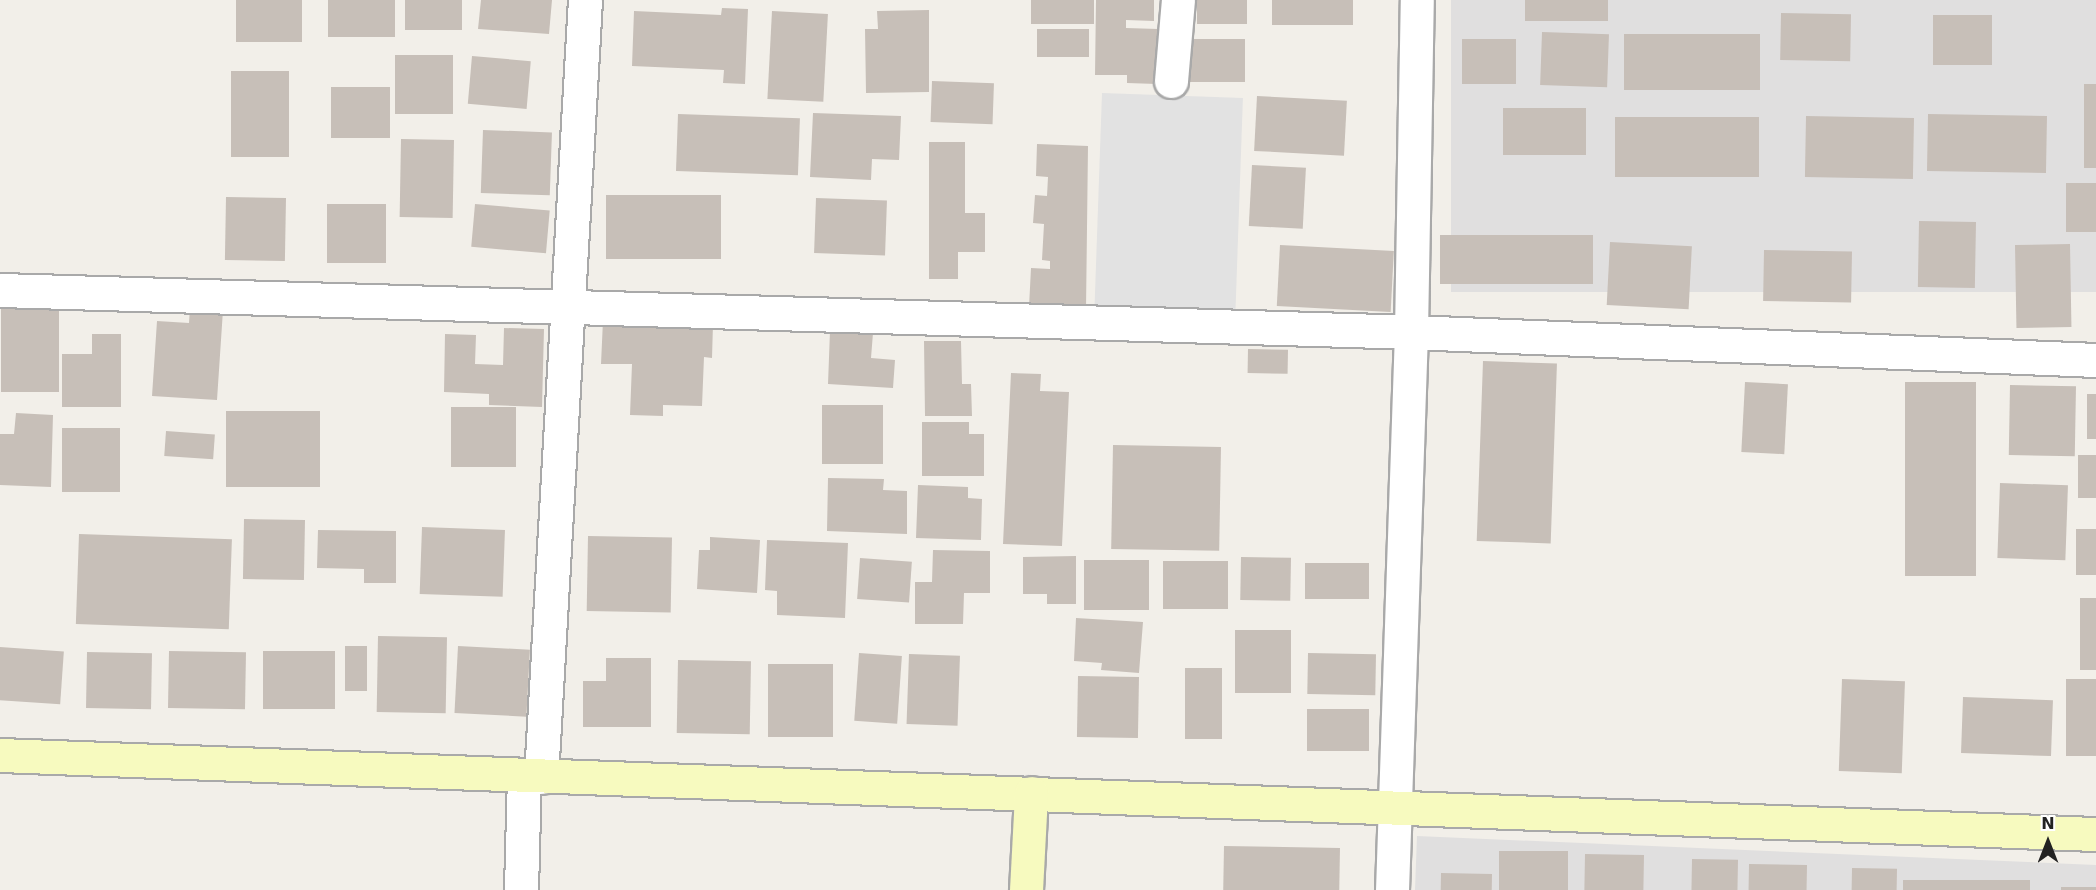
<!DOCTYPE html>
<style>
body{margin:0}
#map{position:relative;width:2096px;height:890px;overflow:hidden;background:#f2efe9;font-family:"DejaVu Sans",sans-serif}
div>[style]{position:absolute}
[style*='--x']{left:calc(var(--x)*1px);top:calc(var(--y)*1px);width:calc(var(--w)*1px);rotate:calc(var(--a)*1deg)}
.residential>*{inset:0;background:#e0dfdf;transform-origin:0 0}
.parking>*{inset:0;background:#e2e2e2;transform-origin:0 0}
.building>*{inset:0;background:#c7bfb8;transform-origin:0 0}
.roads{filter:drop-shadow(2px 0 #a9a9a9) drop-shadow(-2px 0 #a9a9a9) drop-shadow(0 2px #a9a9a9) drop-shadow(0 -2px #a9a9a9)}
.street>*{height:33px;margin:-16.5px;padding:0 16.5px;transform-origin:16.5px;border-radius:16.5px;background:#fff}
.secondary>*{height:33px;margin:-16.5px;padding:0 16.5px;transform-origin:16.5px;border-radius:16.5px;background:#f7fabf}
span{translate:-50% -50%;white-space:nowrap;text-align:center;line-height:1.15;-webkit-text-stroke:5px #fff;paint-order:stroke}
.north{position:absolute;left:2018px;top:812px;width:60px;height:60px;-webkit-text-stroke:4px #fff;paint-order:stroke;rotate:0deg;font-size:16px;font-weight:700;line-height:24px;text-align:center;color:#222}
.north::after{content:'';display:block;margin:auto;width:21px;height:27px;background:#222;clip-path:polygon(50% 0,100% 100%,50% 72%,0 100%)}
</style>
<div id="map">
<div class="residential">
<i style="left:1451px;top:0;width:645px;height:292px"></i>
<i style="clip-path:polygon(1417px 836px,2096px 865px,2096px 890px,1415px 890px)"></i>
</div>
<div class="parking">
<i style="left:1102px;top:93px;width:141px;height:213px;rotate:2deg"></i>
</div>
<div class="building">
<i style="left:236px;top:0;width:66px;height:42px"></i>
<i style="left:328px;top:0;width:67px;height:37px"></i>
<i style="left:405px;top:0;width:57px;height:30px"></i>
<i style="clip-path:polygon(481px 0,552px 0,549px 34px,478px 29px)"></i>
<i style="left:1031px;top:0;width:63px;height:24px"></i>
<i style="clip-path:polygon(1096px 0,1154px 0,1154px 21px,1126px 20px,1126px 28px,1158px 29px,1157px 84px,1127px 83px,1127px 75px,1095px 75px)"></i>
<i style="left:1197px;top:0;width:50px;height:24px"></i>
<i style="left:1272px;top:0;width:81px;height:25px"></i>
<i style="left:1525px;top:0;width:83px;height:21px"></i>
<i style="clip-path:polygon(722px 8px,748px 9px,745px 84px,723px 83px,724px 70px,632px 66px,634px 11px,721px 15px)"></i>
<i style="clip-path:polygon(929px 10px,929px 92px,866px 93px,865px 29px,878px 29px,877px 11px)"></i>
<i style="left:772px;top:11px;width:56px;height:88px;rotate:3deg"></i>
<i style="left:1781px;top:13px;width:70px;height:47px;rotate:1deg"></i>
<i style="left:1933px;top:15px;width:59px;height:50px"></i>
<i style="left:1037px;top:29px;width:52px;height:28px"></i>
<i style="left:1542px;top:32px;width:67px;height:53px;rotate:2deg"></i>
<i style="left:1624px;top:34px;width:136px;height:56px"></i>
<i style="left:1189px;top:39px;width:56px;height:43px"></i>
<i style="left:1462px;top:39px;width:54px;height:45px"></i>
<i style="left:395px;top:55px;width:58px;height:59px"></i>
<i style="left:472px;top:56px;width:59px;height:48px;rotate:5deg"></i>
<i style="left:231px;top:71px;width:58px;height:86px"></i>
<i style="left:932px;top:81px;width:62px;height:41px;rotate:2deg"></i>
<i style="left:2084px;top:84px;width:12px;height:84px"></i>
<i style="left:331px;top:87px;width:59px;height:51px"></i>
<i style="left:1257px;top:96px;width:90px;height:55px;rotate:3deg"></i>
<i style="left:1503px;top:108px;width:83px;height:47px"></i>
<i style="clip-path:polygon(813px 113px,901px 116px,899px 160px,872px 159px,871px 180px,810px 177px)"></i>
<i style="left:678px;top:114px;width:122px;height:57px;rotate:2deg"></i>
<i style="left:1928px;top:114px;width:119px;height:57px;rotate:1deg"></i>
<i style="left:1806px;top:116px;width:108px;height:61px;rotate:1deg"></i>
<i style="left:1615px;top:117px;width:144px;height:60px"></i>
<i style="left:483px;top:130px;width:69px;height:63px;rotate:2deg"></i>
<i style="left:401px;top:139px;width:53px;height:78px;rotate:1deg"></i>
<i style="clip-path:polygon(929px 142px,965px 142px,965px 213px,985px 213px,985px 252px,958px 252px,958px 279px,929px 279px)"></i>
<i style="clip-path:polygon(1037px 144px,1088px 146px,1086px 310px,1029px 307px,1031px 268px,1050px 269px,1050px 261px,1042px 260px,1044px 224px,1033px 223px,1035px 195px,1047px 196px,1048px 177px,1036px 176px)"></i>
<i style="left:1252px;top:165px;width:54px;height:61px;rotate:3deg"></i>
<i style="left:2066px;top:183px;width:30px;height:49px"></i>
<i style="left:606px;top:195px;width:115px;height:64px"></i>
<i style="left:226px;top:197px;width:60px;height:63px;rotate:1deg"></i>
<i style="left:816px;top:198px;width:71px;height:55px;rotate:2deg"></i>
<i style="left:327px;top:204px;width:59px;height:59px"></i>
<i style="left:475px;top:204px;width:75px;height:43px;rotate:5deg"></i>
<i style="left:1919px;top:221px;width:57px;height:66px;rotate:1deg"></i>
<i style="left:1440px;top:235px;width:153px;height:49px"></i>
<i style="left:1610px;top:242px;width:82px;height:63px;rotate:3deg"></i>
<i style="left:2070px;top:244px;width:83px;height:55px;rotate:89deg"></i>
<i style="left:1280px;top:245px;width:114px;height:61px;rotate:3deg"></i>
<i style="left:1764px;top:250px;width:88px;height:51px;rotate:1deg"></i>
<i style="clip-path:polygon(190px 307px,223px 310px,217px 400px,152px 396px,157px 321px,189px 323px)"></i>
<i style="left:1px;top:308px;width:58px;height:84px"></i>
<i style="clip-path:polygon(603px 320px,713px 324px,712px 358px,704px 357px,702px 406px,663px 405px,663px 416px,630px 415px,632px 364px,601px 364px)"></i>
<i style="clip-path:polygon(504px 328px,544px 329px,542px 407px,489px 405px,489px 394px,444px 392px,445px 334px,476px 335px,475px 364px,503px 365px)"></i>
<i style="clip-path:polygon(830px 331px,873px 333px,871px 358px,895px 360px,893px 388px,828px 384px)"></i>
<i style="clip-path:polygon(92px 334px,121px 334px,121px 407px,62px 407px,62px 354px,92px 354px)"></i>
<i style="clip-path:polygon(924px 341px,961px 341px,962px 384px,971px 384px,972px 416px,925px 416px)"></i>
<i style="left:1248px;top:349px;width:40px;height:24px;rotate:1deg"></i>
<i style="left:1483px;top:361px;width:74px;height:180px;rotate:2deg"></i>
<i style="clip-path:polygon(1011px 373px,1041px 374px,1040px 391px,1069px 392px,1062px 546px,1003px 544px)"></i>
<i style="left:1745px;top:382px;width:43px;height:70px;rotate:3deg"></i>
<i style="left:1905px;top:382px;width:71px;height:194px"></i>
<i style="left:2010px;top:385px;width:66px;height:70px;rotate:1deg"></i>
<i style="left:2096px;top:394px;width:45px;height:9px;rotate:90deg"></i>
<i style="left:822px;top:405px;width:61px;height:59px"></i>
<i style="left:451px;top:407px;width:65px;height:60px"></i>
<i style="left:320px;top:411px;width:76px;height:94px;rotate:90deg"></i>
<i style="clip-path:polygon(16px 413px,53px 415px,51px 487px,0 485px,0 434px,14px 434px)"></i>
<i style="clip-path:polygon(922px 422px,969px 422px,969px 434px,984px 434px,984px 476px,922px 476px)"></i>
<i style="left:62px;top:428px;width:58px;height:64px"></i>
<i style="left:166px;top:431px;width:49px;height:25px;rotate:4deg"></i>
<i style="left:1113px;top:445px;width:108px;height:104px;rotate:1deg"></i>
<i style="left:2078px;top:455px;width:18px;height:43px"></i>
<i style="clip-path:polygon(828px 478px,884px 479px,883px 490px,907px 491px,907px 534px,827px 531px)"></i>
<i style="left:2000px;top:483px;width:68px;height:75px;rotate:2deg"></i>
<i style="clip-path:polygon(918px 485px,968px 487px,968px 498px,982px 499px,981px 540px,916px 538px)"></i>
<i style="left:244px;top:519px;width:61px;height:60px;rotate:1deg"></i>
<i style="left:422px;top:527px;width:83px;height:67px;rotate:2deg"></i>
<i style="left:2076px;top:529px;width:20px;height:46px"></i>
<i style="clip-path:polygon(318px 530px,396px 531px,396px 583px,364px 583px,364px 569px,317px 568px)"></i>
<i style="left:79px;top:534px;width:153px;height:90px;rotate:2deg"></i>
<i style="left:588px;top:536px;width:84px;height:75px;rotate:1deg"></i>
<i style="clip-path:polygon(710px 537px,760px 540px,757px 593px,697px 589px,699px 550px,710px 550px)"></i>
<i style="clip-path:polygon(767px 540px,848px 543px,845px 618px,777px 615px,777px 591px,765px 590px)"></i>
<i style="clip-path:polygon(933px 550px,990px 551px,990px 593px,964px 593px,963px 624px,915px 624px,915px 582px,932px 582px)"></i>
<i style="clip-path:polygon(1076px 556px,1076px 604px,1047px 604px,1047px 594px,1023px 594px,1023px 557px)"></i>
<i style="left:1241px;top:557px;width:50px;height:43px;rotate:1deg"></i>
<i style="left:860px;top:558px;width:52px;height:41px;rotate:4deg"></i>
<i style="left:1084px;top:560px;width:65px;height:50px"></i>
<i style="left:1163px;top:561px;width:65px;height:48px"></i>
<i style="left:1305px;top:563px;width:64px;height:36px"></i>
<i style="left:2080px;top:598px;width:16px;height:72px"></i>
<i style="clip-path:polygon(1076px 618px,1143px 622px,1139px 673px,1101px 670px,1102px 663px,1074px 661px)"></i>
<i style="left:1235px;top:630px;width:56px;height:63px"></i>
<i style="left:378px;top:636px;width:69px;height:76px;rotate:1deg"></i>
<i style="left:345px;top:646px;width:22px;height:45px"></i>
<i style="left:458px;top:646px;width:72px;height:67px;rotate:3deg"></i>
<i style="left:0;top:647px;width:64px;height:53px;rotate:4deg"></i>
<i style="left:169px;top:651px;width:77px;height:57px;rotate:1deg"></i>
<i style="left:263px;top:651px;width:72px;height:58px"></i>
<i style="left:87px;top:652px;width:65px;height:56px;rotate:1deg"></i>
<i style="left:859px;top:653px;width:43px;height:68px;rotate:4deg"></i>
<i style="left:1308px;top:653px;width:68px;height:41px;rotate:1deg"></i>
<i style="left:909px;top:654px;width:51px;height:70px;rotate:2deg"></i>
<i style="clip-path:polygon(606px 658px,651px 658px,651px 727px,583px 727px,583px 681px,606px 681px)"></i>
<i style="left:678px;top:660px;width:73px;height:73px;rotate:1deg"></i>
<i style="left:768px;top:664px;width:65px;height:73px"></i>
<i style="left:1185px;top:668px;width:37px;height:71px"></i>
<i style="left:1078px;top:676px;width:61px;height:61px;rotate:1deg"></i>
<i style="left:1842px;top:679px;width:63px;height:92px;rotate:2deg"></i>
<i style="left:2066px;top:679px;width:30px;height:77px"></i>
<i style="left:1963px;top:697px;width:90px;height:56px;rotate:2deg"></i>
<i style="left:1307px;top:709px;width:62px;height:42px"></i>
<i style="left:1224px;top:846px;width:116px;height:44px;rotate:1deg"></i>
<i style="left:1499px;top:851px;width:69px;height:39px"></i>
<i style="left:1585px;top:854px;width:59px;height:36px;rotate:1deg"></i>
<i style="left:1692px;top:859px;width:46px;height:31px;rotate:1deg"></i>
<i style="left:1749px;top:864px;width:58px;height:26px;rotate:1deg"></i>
<i style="left:1852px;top:868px;width:45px;height:22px;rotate:1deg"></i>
<i style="left:1441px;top:873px;width:51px;height:17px;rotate:1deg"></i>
<i style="left:1903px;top:880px;width:127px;height:10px"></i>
<i style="left:2061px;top:887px;width:35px;height:3px"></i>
</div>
<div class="roads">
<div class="street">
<i style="--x:1171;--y:81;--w:81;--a:-85.1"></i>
<i style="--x:0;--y:290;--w:1412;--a:1.7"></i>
<i style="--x:1411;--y:332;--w:686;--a:2.34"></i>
<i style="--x:541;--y:777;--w:778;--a:-86.76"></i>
<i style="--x:521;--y:890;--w:115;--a:-88.5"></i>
<i style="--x:1392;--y:890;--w:558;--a:-88.05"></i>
<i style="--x:1411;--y:332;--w:332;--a:-89"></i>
</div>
<div class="secondary">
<i style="--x:0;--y:755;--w:2097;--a:2.16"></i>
<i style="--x:1026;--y:890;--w:97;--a:-87"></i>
</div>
</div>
<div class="north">N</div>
</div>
